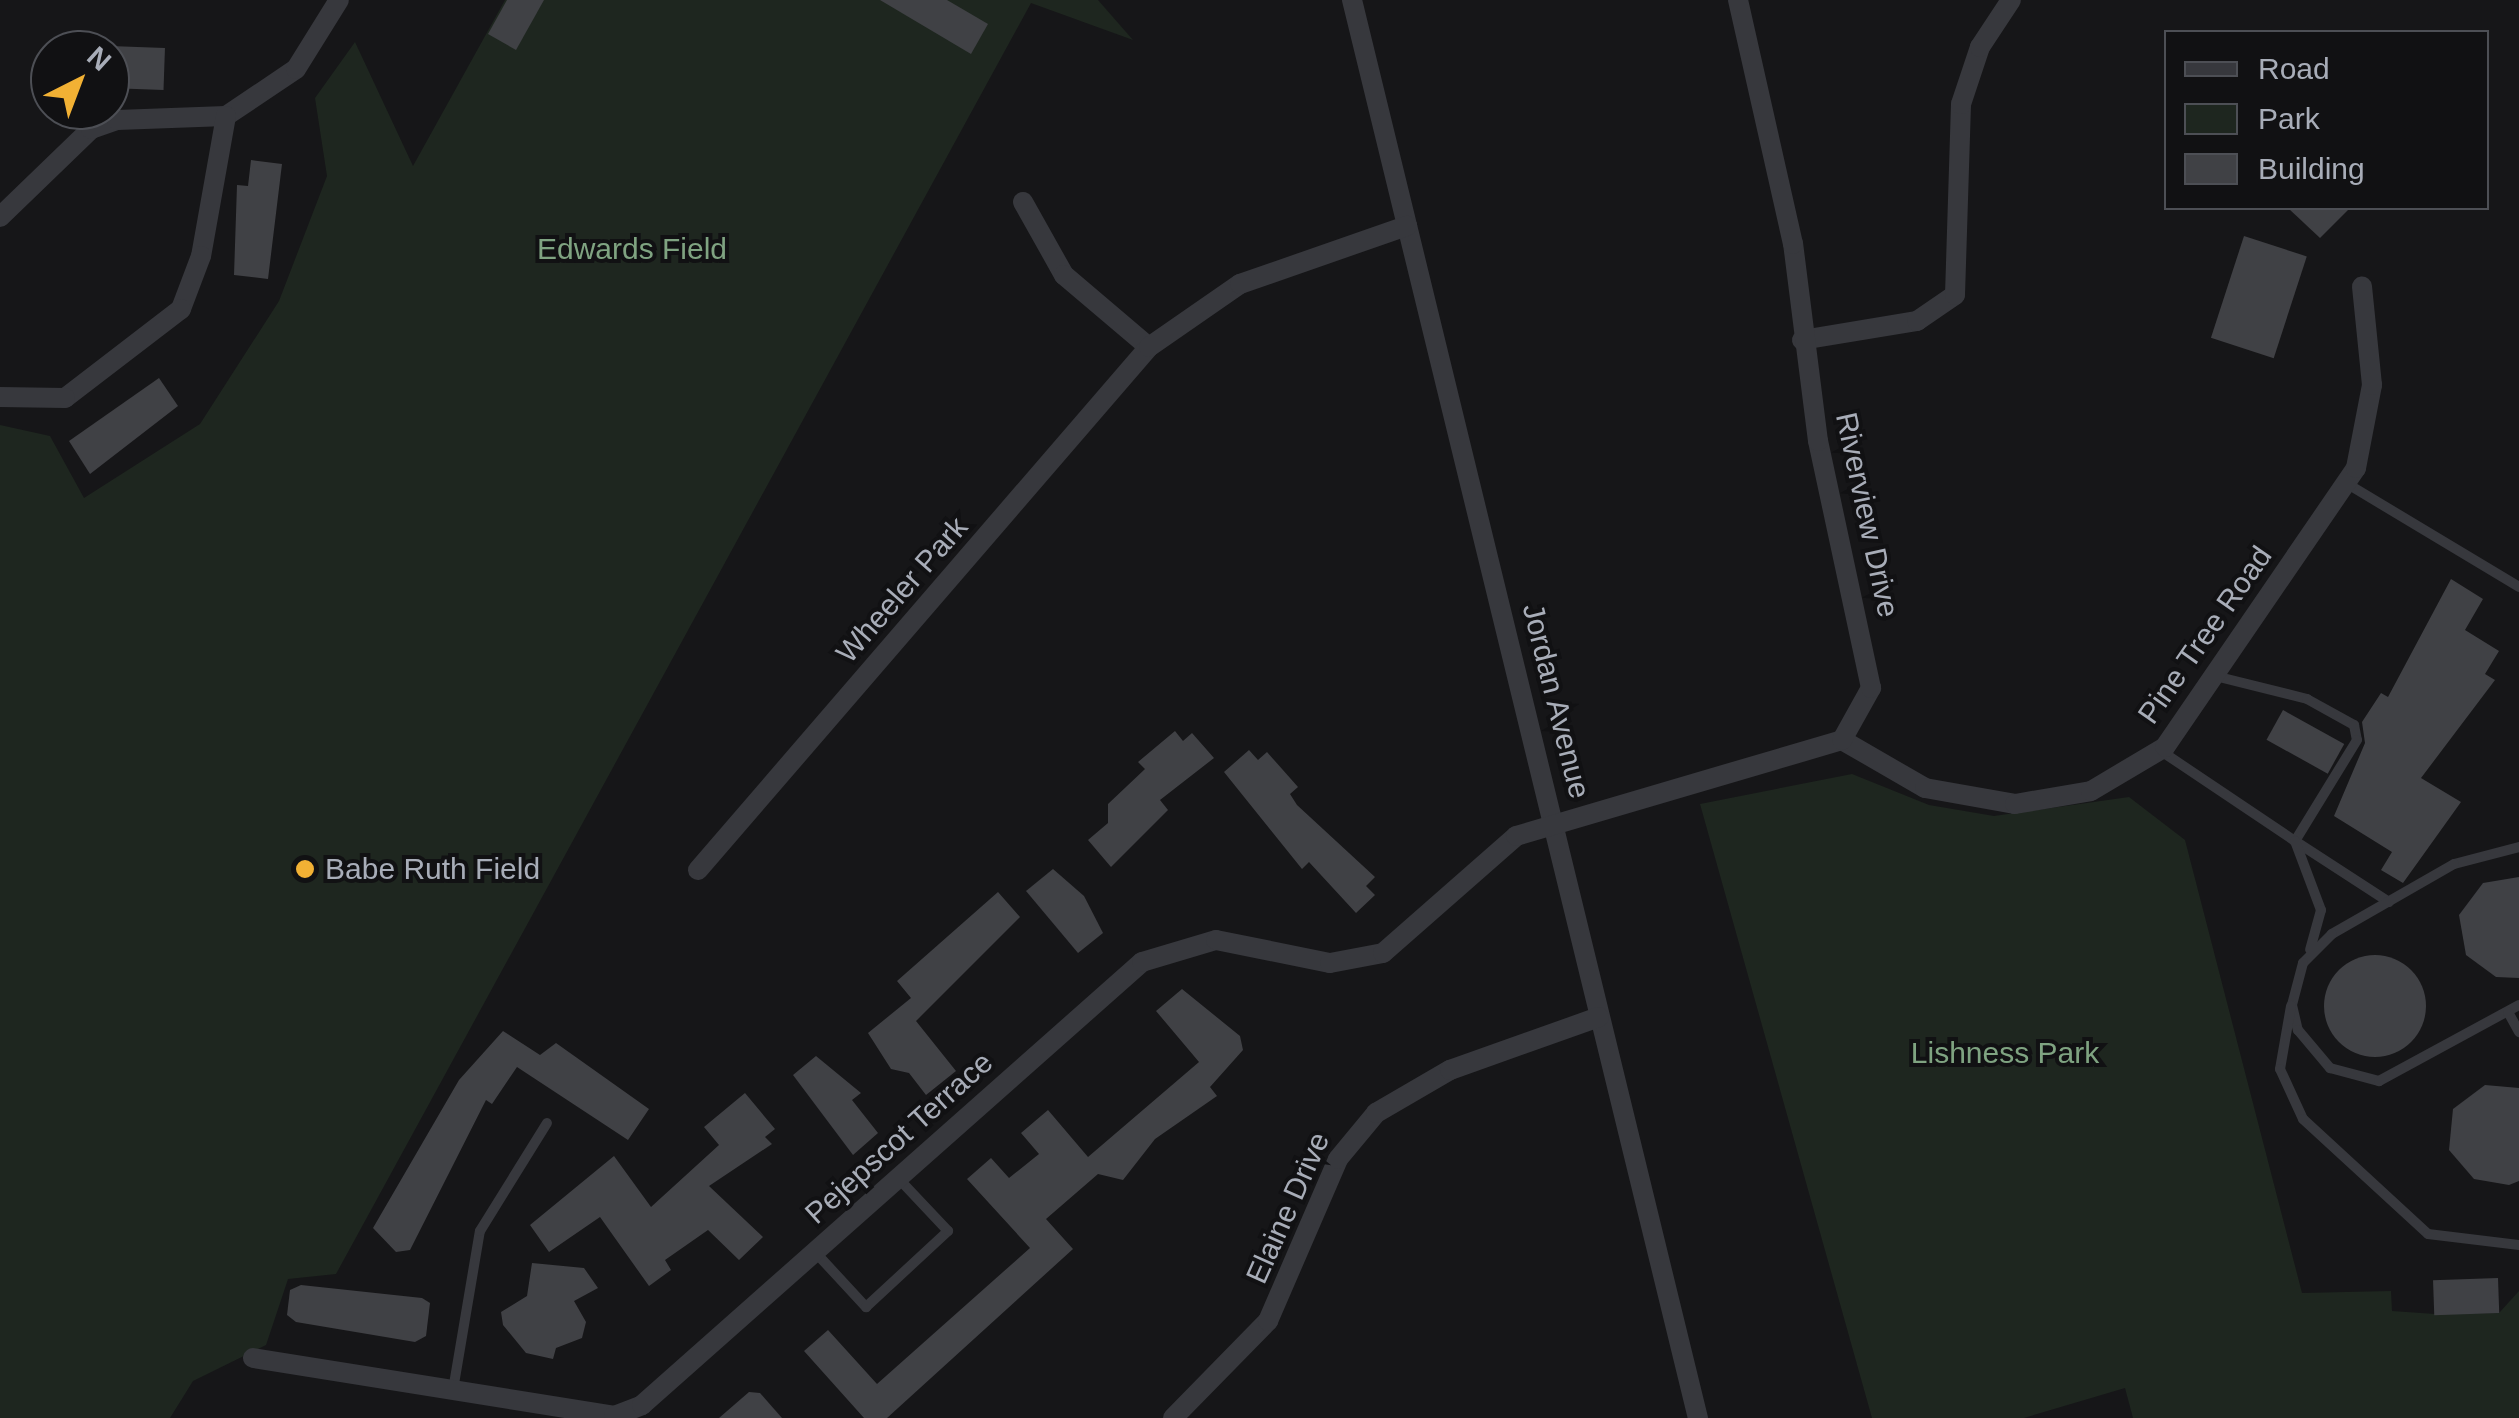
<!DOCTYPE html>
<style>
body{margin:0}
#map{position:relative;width:2519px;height:1418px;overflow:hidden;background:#161618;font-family:Arial,sans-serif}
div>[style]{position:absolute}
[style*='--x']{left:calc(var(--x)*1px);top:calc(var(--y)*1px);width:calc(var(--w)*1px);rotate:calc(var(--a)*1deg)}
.green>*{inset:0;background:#1e261f}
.building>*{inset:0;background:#404145;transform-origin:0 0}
.round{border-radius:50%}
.lane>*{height:10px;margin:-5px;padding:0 5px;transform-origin:5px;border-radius:5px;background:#37383d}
.street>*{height:20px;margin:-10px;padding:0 10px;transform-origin:10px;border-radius:10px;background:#37383d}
.dots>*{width:28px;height:28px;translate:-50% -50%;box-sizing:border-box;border:5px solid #111113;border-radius:50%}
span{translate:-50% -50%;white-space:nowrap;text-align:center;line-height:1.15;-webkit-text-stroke:8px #111113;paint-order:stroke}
.park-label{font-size:30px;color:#7fa381}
.street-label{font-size:30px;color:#a8adb8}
.poi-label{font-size:30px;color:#a8adb8}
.left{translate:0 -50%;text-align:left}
.legend{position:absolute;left:2164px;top:30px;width:325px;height:180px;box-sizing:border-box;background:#111113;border:2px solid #4d4f55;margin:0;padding:12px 18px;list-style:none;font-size:30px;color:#a8adb8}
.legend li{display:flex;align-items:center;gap:20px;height:50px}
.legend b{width:50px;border:2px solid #4d4f55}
.north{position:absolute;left:30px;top:30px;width:100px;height:100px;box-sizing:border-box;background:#111113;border:2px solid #4d4f55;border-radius:50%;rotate:42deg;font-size:28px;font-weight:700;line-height:40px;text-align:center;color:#a8adb8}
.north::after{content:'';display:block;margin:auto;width:35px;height:45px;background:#f2b134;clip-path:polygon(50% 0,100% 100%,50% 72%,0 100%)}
</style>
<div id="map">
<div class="green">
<i style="clip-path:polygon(505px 0,1098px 0,1133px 40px,1031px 3px,336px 1274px,288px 1279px,266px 1345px,193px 1381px,170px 1418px,0 1418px,0 425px,50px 436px,84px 498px,200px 424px,279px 301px,327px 176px,315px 98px,355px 42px,413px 166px)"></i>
<i style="clip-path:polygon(1852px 774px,1929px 805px,1994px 816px,2129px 797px,2185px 840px,2302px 1293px,2391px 1291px,2392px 1311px,2435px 1314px,2499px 1313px,2519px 1291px,2519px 1418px,2133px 1418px,2125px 1388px,2024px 1418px,1872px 1418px,1700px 804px)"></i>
</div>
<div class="building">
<i style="clip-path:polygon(507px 0,544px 0,516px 50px,488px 34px)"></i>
<i style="clip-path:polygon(880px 0,947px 0,988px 24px,971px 54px)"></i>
<i style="left:110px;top:46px;width:55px;height:42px;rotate:2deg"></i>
<i style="clip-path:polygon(251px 160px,282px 164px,268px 279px,234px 275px,237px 185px,248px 186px)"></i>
<i style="clip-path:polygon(2288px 208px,2350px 208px,2320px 238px)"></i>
<i style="left:2244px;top:236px;width:66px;height:107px;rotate:18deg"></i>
<i style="clip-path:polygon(159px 378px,178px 406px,90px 474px,69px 441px)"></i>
<i style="clip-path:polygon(2451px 579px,2483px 599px,2465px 630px,2499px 651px,2485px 674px,2495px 680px,2421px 778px,2461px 802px,2403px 883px,2381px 870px,2392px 852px,2334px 816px,2365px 743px,2362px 722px,2381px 693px,2388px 697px)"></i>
<i style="left:2283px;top:710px;width:70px;height:34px;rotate:29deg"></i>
<i style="clip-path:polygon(1175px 731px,1183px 741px,1192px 733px,1214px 758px,1160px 800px,1168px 810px,1111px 867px,1088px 840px,1108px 823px,1108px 804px,1145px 769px,1138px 762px)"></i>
<i style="clip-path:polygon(1249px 750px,1258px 760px,1267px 752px,1298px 787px,1290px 794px,1297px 805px,1375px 877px,1366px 886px,1375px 895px,1356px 913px,1309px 862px,1302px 869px,1224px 772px)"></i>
<i style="clip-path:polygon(1053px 869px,1084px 896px,1103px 933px,1078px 953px,1026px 891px)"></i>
<i style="clip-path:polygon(2519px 877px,2519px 978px,2496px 977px,2466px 955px,2459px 915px,2483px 883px)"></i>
<i style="clip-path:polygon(998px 892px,1020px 917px,916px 1021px,956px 1071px,926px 1095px,909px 1073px,891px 1069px,868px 1033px,911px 998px,897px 981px)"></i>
<i class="round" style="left:2324px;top:955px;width:102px;height:102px"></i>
<i style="clip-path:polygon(1182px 989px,1240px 1036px,1243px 1050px,1210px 1087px,1217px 1096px,1155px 1139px,1123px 1180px,1098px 1174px,1046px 1219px,1073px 1249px,887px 1418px,864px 1418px,804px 1351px,828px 1330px,877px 1384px,1030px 1248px,967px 1179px,991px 1158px,1009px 1178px,1039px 1154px,1021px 1133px,1048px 1110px,1088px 1157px,1199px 1062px,1156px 1011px)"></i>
<i style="clip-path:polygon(503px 1031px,540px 1055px,556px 1043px,649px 1109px,628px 1140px,517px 1067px,492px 1104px,486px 1100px,410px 1250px,396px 1252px,373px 1228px,459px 1080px)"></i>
<i style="clip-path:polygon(816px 1056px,861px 1093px,852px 1100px,878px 1133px,853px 1155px,793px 1075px)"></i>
<i style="clip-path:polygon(2485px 1085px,2519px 1088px,2519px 1181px,2509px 1185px,2474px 1179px,2449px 1150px,2453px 1109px)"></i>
<i style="clip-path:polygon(745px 1093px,775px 1129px,765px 1137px,772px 1144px,709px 1186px,763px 1237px,739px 1260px,708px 1230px,665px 1260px,671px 1270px,649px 1286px,600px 1217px,549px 1252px,530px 1225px,614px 1156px,651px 1207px,719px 1145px,704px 1127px)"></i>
<i style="clip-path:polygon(532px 1263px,584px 1268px,598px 1288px,574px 1301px,586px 1322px,582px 1338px,556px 1348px,553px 1359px,526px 1353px,503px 1325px,501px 1312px,527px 1296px)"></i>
<i style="left:2498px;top:1278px;width:35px;height:65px;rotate:88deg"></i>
<i style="clip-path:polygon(301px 1285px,422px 1298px,430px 1303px,426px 1336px,415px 1342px,296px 1322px,287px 1315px,290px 1290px)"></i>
<i style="clip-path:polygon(749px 1392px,760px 1393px,782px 1418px,719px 1418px)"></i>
</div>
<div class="lane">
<i style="--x:2346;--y:483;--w:202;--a:31"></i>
<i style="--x:2219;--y:677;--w:91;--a:14"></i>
<i style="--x:2307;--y:699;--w:54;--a:29"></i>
<i style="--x:2354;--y:725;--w:15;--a:79"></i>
<i style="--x:2357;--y:740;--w:119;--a:121.5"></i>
<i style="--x:2295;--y:841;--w:112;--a:33"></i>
<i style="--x:2161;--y:751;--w:161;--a:33.9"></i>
<i style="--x:2295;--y:841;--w:74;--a:69.4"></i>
<i style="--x:2321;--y:910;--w:41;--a:105.4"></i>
<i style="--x:2519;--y:847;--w:67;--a:165.3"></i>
<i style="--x:2454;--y:864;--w:141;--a:150.2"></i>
<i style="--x:2332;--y:934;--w:41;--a:135"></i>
<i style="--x:2303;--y:963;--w:43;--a:104.7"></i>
<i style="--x:2292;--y:1005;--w:26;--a:77"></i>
<i style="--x:2298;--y:1030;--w:50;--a:49.9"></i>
<i style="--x:2330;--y:1068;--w:51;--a:14.9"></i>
<i style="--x:2379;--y:1081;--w:159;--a:-28.5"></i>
<i style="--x:2291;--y:1006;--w:64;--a:99.9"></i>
<i style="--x:2280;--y:1069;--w:55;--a:65.3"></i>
<i style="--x:2303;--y:1119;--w:170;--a:42.6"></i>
<i style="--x:2428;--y:1234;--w:92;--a:6.9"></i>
<i style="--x:2508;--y:1012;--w:23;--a:61"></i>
<i style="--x:816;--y:1253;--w:74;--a:47.2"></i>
<i style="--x:866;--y:1307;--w:112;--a:-42.8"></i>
<i style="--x:948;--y:1231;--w:71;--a:-133.3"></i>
<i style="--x:453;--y:1390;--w:161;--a:-80.4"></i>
<i style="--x:480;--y:1231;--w:127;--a:-58.2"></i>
</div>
<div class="street">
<i style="--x:1352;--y:0;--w:1460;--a:76.29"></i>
<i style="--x:226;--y:116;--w:84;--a:-33.9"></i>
<i style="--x:296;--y:69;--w:81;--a:-58.1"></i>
<i style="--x:1023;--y:202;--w:84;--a:60.7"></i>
<i style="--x:1064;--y:275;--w:111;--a:40.3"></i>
<i style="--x:0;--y:217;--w:127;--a:-44"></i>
<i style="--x:91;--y:129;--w:28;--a:-19"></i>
<i style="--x:117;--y:120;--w:109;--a:-2.1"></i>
<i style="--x:226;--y:116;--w:142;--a:100.1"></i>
<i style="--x:201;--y:256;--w:57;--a:110.7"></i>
<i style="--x:181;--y:309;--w:146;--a:142.5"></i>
<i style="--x:65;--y:398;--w:65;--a:-179.1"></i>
<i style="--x:1802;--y:340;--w:117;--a:-9.4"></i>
<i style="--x:1917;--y:321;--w:46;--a:-34.4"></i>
<i style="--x:1955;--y:295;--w:191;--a:-88.2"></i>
<i style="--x:1961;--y:104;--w:60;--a:-71.6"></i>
<i style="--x:1980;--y:47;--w:56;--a:-56.6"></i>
<i style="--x:1842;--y:740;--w:96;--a:30"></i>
<i style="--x:1925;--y:788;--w:91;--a:10.1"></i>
<i style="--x:2015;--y:804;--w:77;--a:-9.7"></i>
<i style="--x:2091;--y:791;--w:86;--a:-30.7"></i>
<i style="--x:2165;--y:747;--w:338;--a:-55.6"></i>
<i style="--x:2356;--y:468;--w:85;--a:-79.1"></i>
<i style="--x:2372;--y:385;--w:99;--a:-95.8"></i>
<i style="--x:698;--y:870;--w:691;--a:-49.23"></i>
<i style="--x:1149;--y:347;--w:111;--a:-34.7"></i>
<i style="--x:1240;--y:284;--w:177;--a:-19.2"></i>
<i style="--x:253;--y:1358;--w:366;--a:9.1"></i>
<i style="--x:614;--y:1416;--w:30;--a:-21"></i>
<i style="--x:642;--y:1405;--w:668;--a:-41.54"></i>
<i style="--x:1142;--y:962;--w:77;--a:-16.6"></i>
<i style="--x:1216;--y:940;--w:116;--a:11.4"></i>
<i style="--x:1330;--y:963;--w:54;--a:-10.7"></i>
<i style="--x:1383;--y:953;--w:177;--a:-41.3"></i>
<i style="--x:1516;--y:836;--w:340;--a:-16.4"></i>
<i style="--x:1842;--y:740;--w:60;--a:-60.9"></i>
<i style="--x:1871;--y:688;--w:253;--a:-102.1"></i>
<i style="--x:1818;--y:441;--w:199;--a:-97.2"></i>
<i style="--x:1793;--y:244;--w:250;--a:-102.7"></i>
<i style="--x:1173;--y:1418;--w:136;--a:-45.6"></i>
<i style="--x:1268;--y:1321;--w:176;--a:-66.6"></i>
<i style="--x:1338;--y:1159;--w:60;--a:-50.4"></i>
<i style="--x:1376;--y:1113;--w:86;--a:-30.2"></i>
<i style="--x:1450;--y:1070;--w:158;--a:-19.6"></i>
</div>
<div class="dots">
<i style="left:305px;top:869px;background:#f2b134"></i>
</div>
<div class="park-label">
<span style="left:632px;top:249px">Edwards Field</span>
<span style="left:2005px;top:1053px">Lishness Park</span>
</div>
<div class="street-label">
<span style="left:1867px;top:515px;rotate:78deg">Riverview Drive</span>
<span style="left:902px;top:590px;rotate:-49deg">Wheeler Park</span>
<span style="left:2205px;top:635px;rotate:-55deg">Pine Tree Road</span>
<span style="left:1556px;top:701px;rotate:76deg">Jordan Avenue</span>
<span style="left:899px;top:1138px;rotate:-42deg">Pejepscot Terrace</span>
<span style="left:1288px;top:1208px;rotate:-66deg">Elaine Drive</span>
</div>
<div class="poi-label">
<span class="left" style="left:325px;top:869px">Babe Ruth Field</span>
</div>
<ul class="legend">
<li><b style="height:12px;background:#37383d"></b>Road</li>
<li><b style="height:28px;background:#1e261f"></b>Park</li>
<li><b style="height:28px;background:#404145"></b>Building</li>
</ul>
<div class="north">N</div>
</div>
